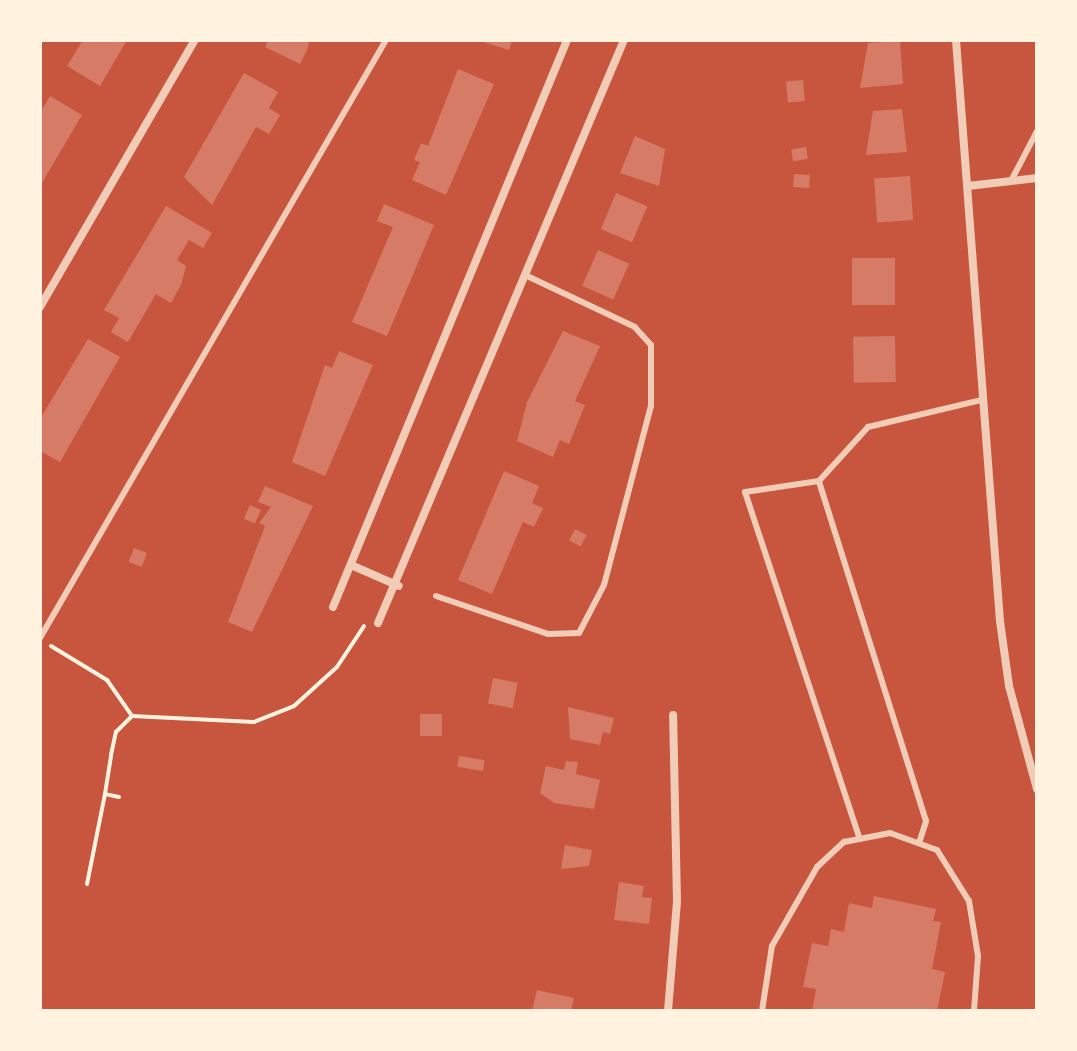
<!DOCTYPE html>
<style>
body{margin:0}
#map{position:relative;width:1077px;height:1051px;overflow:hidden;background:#c8553d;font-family:Commissioner,sans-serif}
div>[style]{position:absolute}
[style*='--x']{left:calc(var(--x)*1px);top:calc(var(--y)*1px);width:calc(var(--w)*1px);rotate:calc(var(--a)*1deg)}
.building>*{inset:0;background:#d67c66;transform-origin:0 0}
.path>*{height:4px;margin:-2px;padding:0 2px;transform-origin:2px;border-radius:2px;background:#fff3e0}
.service>*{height:6px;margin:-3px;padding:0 3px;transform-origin:3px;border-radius:3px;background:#f1ccb7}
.minor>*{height:8px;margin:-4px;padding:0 4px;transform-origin:4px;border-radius:4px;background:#f1ccb7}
span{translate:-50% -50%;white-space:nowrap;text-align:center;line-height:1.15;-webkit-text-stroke:8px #fff3e0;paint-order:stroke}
.frame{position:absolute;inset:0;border:42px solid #fff3e0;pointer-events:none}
</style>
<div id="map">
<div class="building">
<i style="clip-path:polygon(83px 40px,127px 40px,100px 86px,67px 66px)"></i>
<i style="clip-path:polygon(268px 40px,309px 40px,308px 48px,300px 64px,265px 47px)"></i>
<i style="clip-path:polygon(477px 40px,512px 40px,509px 50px)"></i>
<i style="clip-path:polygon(900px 41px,903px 84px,860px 88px,868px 43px)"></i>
<i style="clip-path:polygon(458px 69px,494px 84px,446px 195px,412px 180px,420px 162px,414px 160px,421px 143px,428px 146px)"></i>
<i style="clip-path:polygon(244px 73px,278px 92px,269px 108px,280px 115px,269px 134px,256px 127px,212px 205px,184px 177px)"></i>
<i style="left:803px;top:80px;width:21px;height:17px;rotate:85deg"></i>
<i style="clip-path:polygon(50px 96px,82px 115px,40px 186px,40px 113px)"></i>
<i style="clip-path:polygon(902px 109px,907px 152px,866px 155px,873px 111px)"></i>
<i style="clip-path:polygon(635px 136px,665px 149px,659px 186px,620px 173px)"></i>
<i style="left:806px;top:147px;width:12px;height:15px;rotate:81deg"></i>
<i style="left:794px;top:174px;width:16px;height:13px;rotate:4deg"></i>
<i style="left:910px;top:176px;width:44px;height:36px;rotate:86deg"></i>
<i style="left:616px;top:193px;width:34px;height:39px;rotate:23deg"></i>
<i style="clip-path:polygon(384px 204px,434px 225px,387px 336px,352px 322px,393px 227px,377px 221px)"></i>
<i style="clip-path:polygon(166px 206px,212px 233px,203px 248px,189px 240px,177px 260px,186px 266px,181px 285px,171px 303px,156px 294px,128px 342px,111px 332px,119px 318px,104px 310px)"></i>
<i style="left:598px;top:250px;width:34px;height:39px;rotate:24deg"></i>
<i style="left:852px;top:258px;width:43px;height:47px"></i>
<i style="clip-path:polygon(563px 331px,600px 346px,575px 401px,585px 405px,569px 444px,560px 440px,553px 457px,517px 441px,527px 402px)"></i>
<i style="left:895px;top:336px;width:46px;height:42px;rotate:89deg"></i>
<i style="clip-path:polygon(88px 339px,120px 357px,60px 462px,40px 451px,40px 419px)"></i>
<i style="clip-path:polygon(339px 351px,373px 365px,325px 476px,292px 462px,325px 365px,332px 368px)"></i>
<i style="clip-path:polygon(504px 471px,539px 486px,532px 503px,543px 508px,534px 527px,523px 522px,492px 594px,458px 580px)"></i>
<i style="clip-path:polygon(265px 486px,313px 506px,252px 632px,228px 622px,265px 526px,259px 523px,271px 507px,258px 502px)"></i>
<i style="left:250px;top:505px;width:12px;height:15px;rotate:24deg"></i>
<i style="left:575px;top:529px;width:13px;height:13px;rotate:27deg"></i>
<i style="left:134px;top:548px;width:14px;height:15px;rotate:21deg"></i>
<i style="left:493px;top:678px;width:25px;height:26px;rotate:11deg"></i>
<i style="clip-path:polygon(568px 707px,614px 718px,610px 734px,603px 732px,600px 745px,570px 739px)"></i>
<i style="left:420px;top:714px;width:22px;height:22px"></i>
<i style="left:459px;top:756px;width:26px;height:11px;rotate:9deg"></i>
<i style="clip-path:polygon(566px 761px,578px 762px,576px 774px,600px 780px,594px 809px,554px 803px,540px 793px,546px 766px,564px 770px)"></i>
<i style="clip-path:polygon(565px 845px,592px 850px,589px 866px,561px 869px)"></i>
<i style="clip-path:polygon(619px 882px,644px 886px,642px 897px,652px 898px,649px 924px,614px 920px)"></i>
<i style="clip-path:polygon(874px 896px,936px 909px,933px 921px,941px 922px,932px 969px,945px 972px,937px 1011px,812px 1011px,816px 989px,803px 987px,812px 943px,828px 946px,831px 929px,844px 932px,849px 903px,872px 908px)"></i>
<i style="clip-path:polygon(537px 990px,574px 998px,571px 1011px,532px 1011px)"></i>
</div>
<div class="path">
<i style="--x:51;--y:646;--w:66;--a:31.3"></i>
<i style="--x:107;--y:680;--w:44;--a:55.2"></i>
<i style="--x:119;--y:797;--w:14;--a:-168"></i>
<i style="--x:105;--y:794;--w:39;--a:-81"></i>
<i style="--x:111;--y:755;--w:24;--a:-78"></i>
<i style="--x:116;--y:732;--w:23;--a:-45"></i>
<i style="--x:132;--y:716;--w:122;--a:2.8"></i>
<i style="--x:254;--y:722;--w:43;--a:-21.8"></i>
<i style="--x:294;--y:706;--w:58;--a:-42.2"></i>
<i style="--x:337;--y:667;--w:49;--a:-56.6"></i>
<i style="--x:87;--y:884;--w:92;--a:-78.7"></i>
</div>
<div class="service">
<i style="--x:1011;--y:181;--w:56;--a:-62.5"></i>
<i style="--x:819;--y:481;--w:75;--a:171.5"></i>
<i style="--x:745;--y:492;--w:363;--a:71.7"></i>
<i style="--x:436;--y:596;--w:118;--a:18.7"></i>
<i style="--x:548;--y:634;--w:31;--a:-2"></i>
<i style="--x:579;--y:633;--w:54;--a:-62.5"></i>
<i style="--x:604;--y:585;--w:185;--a:-75.3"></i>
<i style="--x:651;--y:406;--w:61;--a:-90"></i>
<i style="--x:651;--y:345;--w:24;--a:-132"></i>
<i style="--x:635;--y:327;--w:117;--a:-154.7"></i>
<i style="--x:40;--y:638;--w:691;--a:-59.95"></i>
<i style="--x:920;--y:840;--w:20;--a:-72"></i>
<i style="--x:926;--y:821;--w:356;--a:-107.5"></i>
<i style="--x:819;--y:481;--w:73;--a:-47.8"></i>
<i style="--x:868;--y:427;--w:116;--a:-13.4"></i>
<i style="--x:762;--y:1011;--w:66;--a:-81.3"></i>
<i style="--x:772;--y:946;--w:91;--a:-60.3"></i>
<i style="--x:817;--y:867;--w:37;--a:-43"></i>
<i style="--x:844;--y:842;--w:47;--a:-11.1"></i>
<i style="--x:890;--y:833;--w:50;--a:19.9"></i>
<i style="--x:937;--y:850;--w:60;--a:57.9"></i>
<i style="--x:969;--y:901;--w:56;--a:80.7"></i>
<i style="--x:978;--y:956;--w:55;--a:94.2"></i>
</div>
<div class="minor">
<i style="--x:956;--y:40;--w:583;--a:85.67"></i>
<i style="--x:1000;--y:621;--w:66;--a:82.1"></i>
<i style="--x:1009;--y:686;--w:107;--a:74.8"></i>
<i style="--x:968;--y:186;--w:69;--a:-6.6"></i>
<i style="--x:40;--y:307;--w:309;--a:-59.9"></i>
<i style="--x:351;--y:565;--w:52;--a:23.6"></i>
<i style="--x:333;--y:607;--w:613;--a:-67.57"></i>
<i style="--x:378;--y:623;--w:633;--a:-67.12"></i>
<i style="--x:668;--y:1011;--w:110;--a:-85.3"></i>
<i style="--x:677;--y:901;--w:186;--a:-91.2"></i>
</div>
<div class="frame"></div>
</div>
